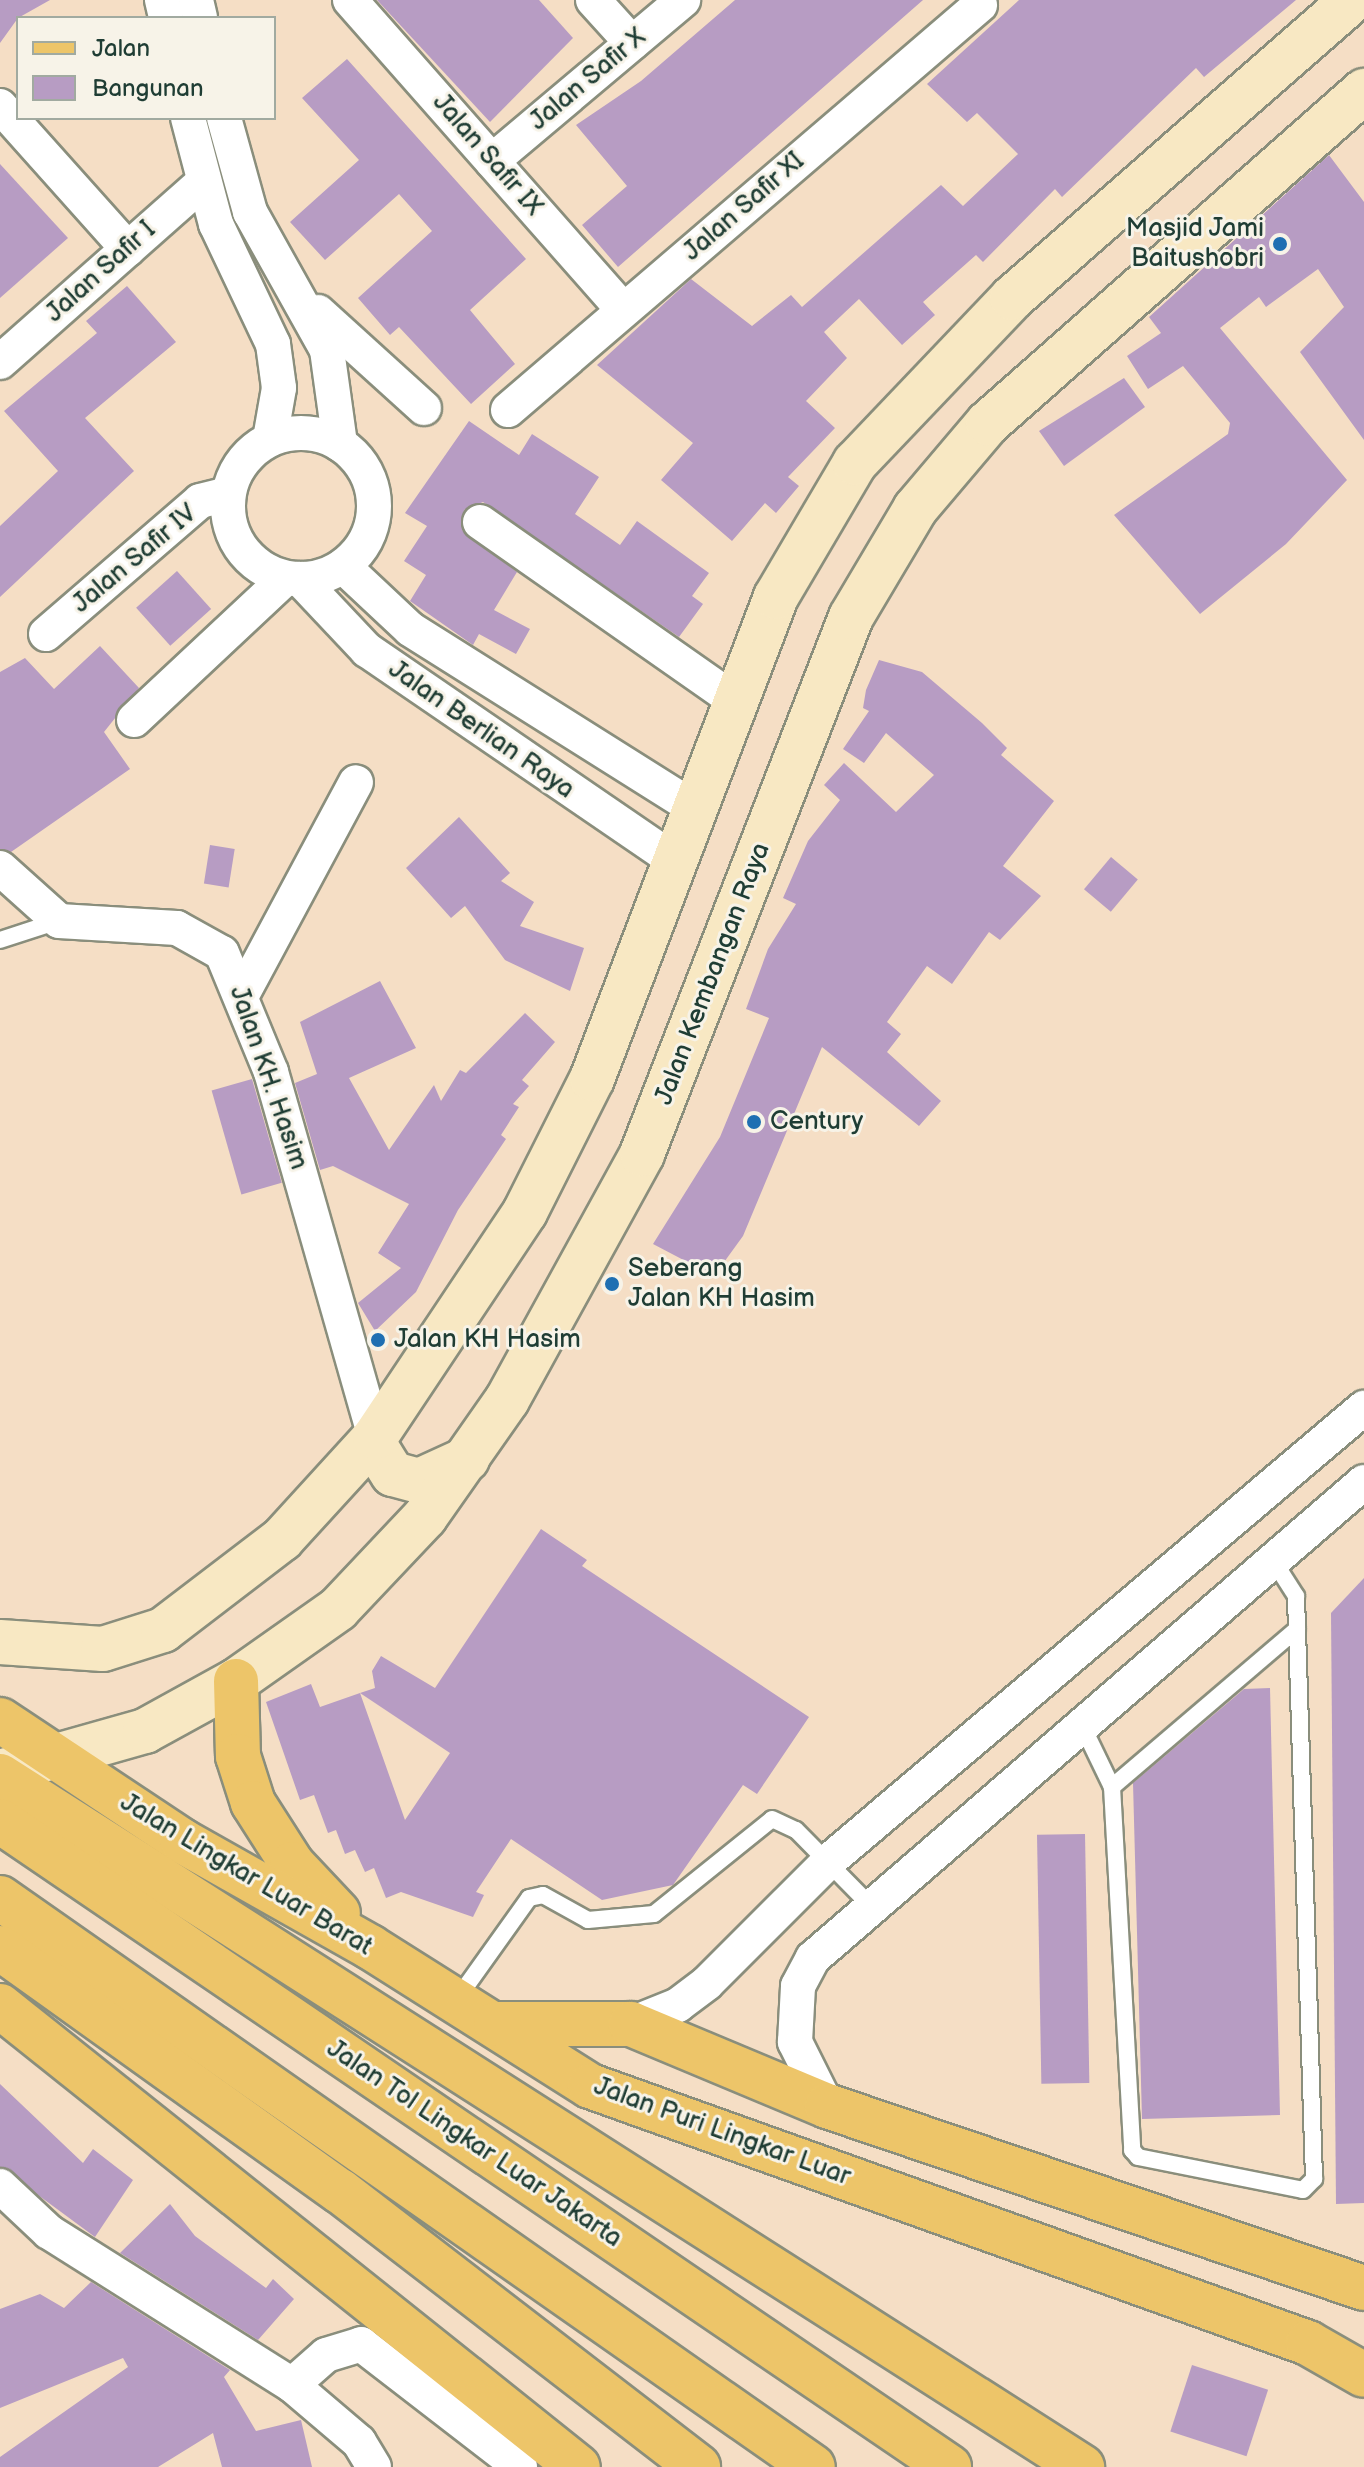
<!DOCTYPE html>
<style>
body{margin:0}
#map{position:relative;width:1364px;height:2467px;overflow:hidden;background:#f5dec5;font-family:"Balsamiq Sans",sans-serif}
div>[style]{position:absolute}
[style*='--x']{left:calc(var(--x)*1px);top:calc(var(--y)*1px);width:calc(var(--w)*1px);rotate:calc(var(--a)*1deg)}
.building>*{inset:0;background:#b79cc3;transform-origin:0 0}
.roads{filter:drop-shadow(2px 0 #8a8e7c) drop-shadow(-2px 0 #8a8e7c) drop-shadow(0 2px #8a8e7c) drop-shadow(0 -2px #8a8e7c)}
.service>*{height:16px;margin:-8px;padding:0 8px;transform-origin:8px;border-radius:8px;background:#fff}
.minor>*{height:34px;margin:-17px;padding:0 17px;transform-origin:17px;border-radius:17px;background:#fff}
.minor>.ring{margin:-17px;padding:0;box-sizing:content-box;background:none;border:34px solid #fff;border-radius:50%}
.secondary>*{height:44px;margin:-22px;padding:0 22px;transform-origin:22px;border-radius:22px;background:#f8e8c3}
.primary>*{height:44px;margin:-22px;padding:0 22px;transform-origin:22px;border-radius:22px;background:#edc569}
.motorway>*{height:44px;margin:-22px;padding:0 22px;transform-origin:22px;border-radius:22px;background:#edc569}
.dots>*{width:22px;height:22px;translate:-50% -50%;box-sizing:border-box;border:4px solid #f7f3e8;border-radius:50%}
span{translate:-50% -50%;white-space:nowrap;text-align:center;line-height:1.15;-webkit-text-stroke:6px #f7f3e8;paint-order:stroke}
.street-label{font-size:26px;color:#1f3d34}
.poi-label{font-size:26px;color:#1f3d34}
.right{translate:-100% -50%;text-align:right}
.left{translate:0 -50%;text-align:left}
.legend{position:absolute;left:16px;top:16px;width:260px;height:104px;box-sizing:border-box;background:#f7f3e8;border:2px solid #a1aaa0;margin:0;padding:10px 14px;list-style:none;font-size:24px;color:#1f3d34}
.legend li{display:flex;align-items:center;gap:16px;height:40px}
.legend b{width:40px;border:2px solid #a1aaa0}
</style>
<div id="map">
<div class="building">
<i style="clip-path:polygon(0 0,50px 0,18px 18px,0 43px)"></i>
<i style="clip-path:polygon(377px 0,539px 0,573px 38px,490px 122px)"></i>
<i style="clip-path:polygon(735px 0,923px 0,618px 267px,582px 225px,627px 186px,576px 125px,641px 81px)"></i>
<i style="clip-path:polygon(1019px 0,1296px 0,1204px 77px,1196px 68px,1062px 197px,1055px 189px,983px 262px,976px 255px,923px 302px,935px 315px,902px 345px,859px 299px,824px 332px,847px 358px,806px 401px,835px 428px,788px 477px,799px 486px,776px 513px,765px 503px,732px 541px,661px 480px,693px 443px,597px 365px,691px 279px,752px 326px,791px 295px,802px 307px,941px 185px,963px 206px,1018px 154px,977px 113px,967px 122px,927px 84px)"></i>
<i style="clip-path:polygon(347px 59px,526px 259px,470px 310px,515px 364px,471px 404px,399px 327px,390px 335px,358px 298px,432px 231px,399px 194px,325px 260px,290px 222px,359px 160px,302px 98px)"></i>
<i style="clip-path:polygon(1329px 155px,1364px 202px,1364px 440px,1300px 352px,1344px 307px,1318px 269px,1266px 307px,1259px 297px,1220px 328px,1347px 480px,1286px 544px,1200px 614px,1114px 515px,1228px 434px,1230px 423px,1183px 366px,1148px 389px,1127px 356px,1161px 333px,1149px 317px)"></i>
<i style="clip-path:polygon(0 164px,68px 238px,0 298px)"></i>
<i style="clip-path:polygon(127px 286px,176px 342px,85px 418px,134px 471px,0 597px,0 526px,58px 471px,4px 411px,97px 333px,86px 321px)"></i>
<i style="clip-path:polygon(1124px 378px,1145px 407px,1064px 466px,1039px 431px)"></i>
<i style="clip-path:polygon(469px 421px,519px 455px,532px 434px,599px 477px,575px 514px,620px 545px,637px 521px,709px 573px,692px 596px,703px 604px,679px 637px,483px 502px,464px 510px,462px 530px,517px 572px,494px 610px,530px 629px,516px 654px,479px 634px,473px 645px,410px 601px,426px 575px,404px 561px,427px 526px,405px 513px)"></i>
<i style="left:177px;top:571px;width:51px;height:55px;rotate:48deg"></i>
<i style="clip-path:polygon(100px 646px,139px 688px,104px 732px,130px 769px,11px 852px,0 849px,0 672px,25px 658px,54px 689px)"></i>
<i style="clip-path:polygon(879px 660px,922px 672px,982px 723px,1007px 748px,1001px 755px,1054px 801px,1003px 866px,1041px 896px,1000px 940px,989px 932px,952px 984px,927px 966px,887px 1022px,901px 1034px,887px 1052px,941px 1101px,919px 1126px,822px 1047px,743px 1236px,714px 1276px,653px 1244px,720px 1137px,769px 1018px,746px 1009px,768px 949px,796px 904px,783px 898px,808px 841px,840px 800px,824px 785px,844px 763px,896px 812px,934px 775px,886px 733px,864px 763px,843px 749px,869px 711px,863px 708px,866px 690px)"></i>
<i style="clip-path:polygon(459px 817px,510px 873px,501px 881px,534px 902px,520px 926px,584px 948px,570px 991px,505px 960px,465px 906px,451px 918px,406px 868px)"></i>
<i style="left:210px;top:845px;width:25px;height:39px;rotate:9deg"></i>
<i style="left:1111px;top:857px;width:35px;height:42px;rotate:40deg"></i>
<i style="clip-path:polygon(380px 981px,416px 1048px,349px 1078px,389px 1150px,434px 1085px,441px 1101px,460px 1070px,466px 1073px,525px 1013px,555px 1042px,522px 1080px,529px 1086px,513px 1104px,519px 1107px,501px 1135px,506px 1139px,458px 1210px,416px 1292px,375px 1331px,358px 1303px,401px 1268px,378px 1253px,409px 1204px,333px 1166px,320px 1170px,295px 1083px,317px 1074px,300px 1022px)"></i>
<i style="left:252px;top:1079px;width:108px;height:42px;rotate:74deg"></i>
<i style="clip-path:polygon(541px 1529px,587px 1560px,582px 1566px,809px 1717px,757px 1794px,743px 1785px,673px 1885px,602px 1900px,511px 1839px,476px 1892px,484px 1895px,473px 1917px,401px 1892px,386px 1898px,374px 1868px,365px 1872px,355px 1850px,345px 1854px,336px 1830px,328px 1833px,314px 1795px,300px 1800px,266px 1702px,311px 1684px,320px 1707px,360px 1693px,405px 1820px,450px 1753px,360px 1693px,375px 1688px,372px 1671px,381px 1656px,435px 1688px)"></i>
<i style="clip-path:polygon(1364px 1578px,1364px 2203px,1336px 2204px,1331px 1613px)"></i>
<i style="clip-path:polygon(1270px 1688px,1280px 2115px,1142px 2119px,1133px 1783px,1244px 1689px)"></i>
<i style="left:1085px;top:1834px;width:249px;height:48px;rotate:89deg"></i>
<i style="clip-path:polygon(0 2084px,83px 2163px,93px 2149px,133px 2180px,95px 2237px,0 2167px)"></i>
<i style="clip-path:polygon(170px 2204px,195px 2236px,266px 2288px,273px 2279px,294px 2299px,258px 2340px,120px 2253px)"></i>
<i style="clip-path:polygon(91px 2282px,230px 2370px,224px 2377px,256px 2431px,301px 2420px,312px 2467px,222px 2467px,213px 2433px,158px 2467px,0 2467px,0 2457px,128px 2367px,123px 2358px,0 2408px,0 2309px,40px 2294px,64px 2308px)"></i>
<i style="left:1192px;top:2365px;width:80px;height:70px;rotate:18deg"></i>
</div>
<div class="roads">
<div class="service">
<i style="--x:0;--y:940;--w:61;--a:-18.1"></i>
<i style="--x:1081;--y:1723;--w:71;--a:64.2"></i>
<i style="--x:1112;--y:1787;--w:364;--a:86.8"></i>
<i style="--x:1132;--y:2150;--w:9;--a:49"></i>
<i style="--x:1138;--y:2157;--w:168;--a:11.3"></i>
<i style="--x:1303;--y:2190;--w:16;--a:-45"></i>
<i style="--x:1314;--y:2179;--w:583;--a:-91.77"></i>
<i style="--x:1296;--y:1596;--w:43;--a:-122.6"></i>
<i style="--x:1112;--y:1787;--w:243;--a:-40.5"></i>
<i style="--x:457;--y:1999;--w:124;--a:-54.5"></i>
<i style="--x:529;--y:1898;--w:14;--a:-12"></i>
<i style="--x:543;--y:1895;--w:51;--a:29.1"></i>
<i style="--x:588;--y:1920;--w:66;--a:-5.2"></i>
<i style="--x:654;--y:1914;--w:151;--a:-38.8"></i>
<i style="--x:772;--y:1819;--w:26;--a:25"></i>
<i style="--x:796;--y:1830;--w:104;--a:45.4"></i>
</div>
<div class="minor">
<i style="--x:162;--y:0;--w:18;--a:77"></i>
<i style="--x:196;--y:0;--w:18;--a:77"></i>
<i style="--x:350;--y:0;--w:413;--a:48.6"></i>
<i style="--x:593;--y:0;--w:58;--a:47.8"></i>
<i style="--x:0;--y:106;--w:192;--a:48.2"></i>
<i style="--x:188;--y:118;--w:110;--a:75.2"></i>
<i style="--x:216;--y:224;--w:133;--a:64.6"></i>
<i style="--x:273;--y:344;--w:44;--a:82.2"></i>
<i style="--x:279;--y:388;--w:52;--a:100"></i>
<i style="--x:224;--y:118;--w:98;--a:74.5"></i>
<i style="--x:250;--y:212;--w:158;--a:60.8"></i>
<i style="--x:327;--y:350;--w:95;--a:82.1"></i>
<i style="--x:492;--y:161;--w:250;--a:-40.1"></i>
<i style="--x:318;--y:312;--w:143;--a:42.2"></i>
<i style="--x:0;--y:362;--w:270;--a:-41.5"></i>
<i style="--x:508;--y:410;--w:622;--a:-40.63"></i>
<i class="ring" style="left:228px;top:433px;width:112px;height:112px"></i>
<i style="--x:480;--y:522;--w:310;--a:35"></i>
<i style="--x:343;--y:566;--w:92;--a:43.2"></i>
<i style="--x:410;--y:629;--w:339;--a:32.2"></i>
<i style="--x:300;--y:579;--w:98;--a:46.7"></i>
<i style="--x:367;--y:650;--w:377;--a:34.4"></i>
<i style="--x:46;--y:634;--w:203;--a:-40.8"></i>
<i style="--x:200;--y:501;--w:29;--a:-14"></i>
<i style="--x:134;--y:720;--w:208;--a:-43.1"></i>
<i style="--x:0;--y:868;--w:79;--a:41.9"></i>
<i style="--x:59;--y:921;--w:118;--a:3.4"></i>
<i style="--x:177;--y:928;--w:51;--a:29.1"></i>
<i style="--x:222;--y:953;--w:129;--a:67.6"></i>
<i style="--x:271;--y:1072;--w:380;--a:74.1"></i>
<i style="--x:243;--y:993;--w:239;--a:-61.8"></i>
<i style="--x:631;--y:2024;--w:51;--a:-22"></i>
<i style="--x:678;--y:2005;--w:36;--a:-37"></i>
<i style="--x:707;--y:1983;--w:174;--a:-45"></i>
<i style="--x:830;--y:1860;--w:700;--a:-40.25"></i>
<i style="--x:827;--y:2106;--w:72;--a:-116.6"></i>
<i style="--x:795;--y:2042;--w:56;--a:-86.9"></i>
<i style="--x:798;--y:1986;--w:32;--a:-62"></i>
<i style="--x:813;--y:1958;--w:728;--a:-40.82"></i>
<i style="--x:0;--y:2186;--w:67;--a:43.2"></i>
<i style="--x:49;--y:2232;--w:287;--a:32.2"></i>
<i style="--x:292;--y:2385;--w:88;--a:40.4"></i>
<i style="--x:359;--y:2442;--w:29;--a:59"></i>
<i style="--x:292;--y:2385;--w:45;--a:-41.4"></i>
<i style="--x:326;--y:2355;--w:37;--a:-17"></i>
<i style="--x:361;--y:2344;--w:201;--a:37.7"></i>
</div>
<div class="secondary">
<i style="--x:372;--y:1441;--w:39;--a:58"></i>
<i style="--x:393;--y:1474;--w:27;--a:15"></i>
<i style="--x:419;--y:1481;--w:53;--a:-24.6"></i>
<i style="--x:0;--y:1642;--w:103;--a:3.9"></i>
<i style="--x:103;--y:1649;--w:63;--a:-17.6"></i>
<i style="--x:163;--y:1630;--w:150;--a:-37.4"></i>
<i style="--x:282;--y:1539;--w:138;--a:-47.6"></i>
<i style="--x:375;--y:1437;--w:270;--a:-56.3"></i>
<i style="--x:525;--y:1212;--w:149;--a:-63.3"></i>
<i style="--x:592;--y:1079;--w:516;--a:-69.11"></i>
<i style="--x:776;--y:597;--w:156;--a:-59.5"></i>
<i style="--x:855;--y:463;--w:228;--a:-46.4"></i>
<i style="--x:1012;--y:298;--w:453;--a:-41.2"></i>
<i style="--x:0;--y:1772;--w:151;--a:-15.8"></i>
<i style="--x:145;--y:1731;--w:104;--a:-28.8"></i>
<i style="--x:236;--y:1681;--w:125;--a:-35.2"></i>
<i style="--x:338;--y:1609;--w:127;--a:-46.6"></i>
<i style="--x:425;--y:1517;--w:143;--a:-55"></i>
<i style="--x:507;--y:1400;--w:281;--a:-61.2"></i>
<i style="--x:642;--y:1154;--w:576;--a:-68.73"></i>
<i style="--x:851;--y:617;--w:126;--a:-59.3"></i>
<i style="--x:915;--y:509;--w:113;--a:-49.7"></i>
<i style="--x:988;--y:423;--w:502;--a:-41.44"></i>
</div>
<div class="primary">
<i style="--x:236;--y:1681;--w:75;--a:88.5"></i>
<i style="--x:238;--y:1756;--w:49;--a:72.3"></i>
<i style="--x:253;--y:1803;--w:72;--a:57.4"></i>
<i style="--x:292;--y:1864;--w:67;--a:46.8"></i>
<i style="--x:0;--y:1720;--w:219;--a:33.6"></i>
<i style="--x:182;--y:1841;--w:216;--a:29.4"></i>
<i style="--x:370;--y:1947;--w:260;--a:32.3"></i>
<i style="--x:590;--y:2086;--w:763;--a:19.69"></i>
<i style="--x:1308;--y:2343;--w:64;--a:29.7"></i>
<i style="--x:496;--y:2024;--w:135;--a:0"></i>
<i style="--x:631;--y:2024;--w:212;--a:22.7"></i>
<i style="--x:827;--y:2106;--w:567;--a:18.72"></i>
</div>
<div class="motorway">
<i style="--x:0;--y:1776;--w:1284;--a:32.56"></i>
<i style="--x:0;--y:1821;--w:1148;--a:34.24"></i>
<i style="--x:0;--y:1898;--w:992;--a:34.99"></i>
<i style="--x:0;--y:1948;--w:418;--a:35.6"></i>
<i style="--x:340;--y:2191;--w:452;--a:37.6"></i>
<i style="--x:0;--y:2006;--w:739;--a:38.58"></i>
</div>
</div>
<div class="dots">
<i style="left:1280px;top:244px;background:#1f6fb2"></i>
<i style="left:754px;top:1122px;background:#1f6fb2"></i>
<i style="left:612px;top:1284px;background:#1f6fb2"></i>
<i style="left:378px;top:1340px;background:#1f6fb2"></i>
</div>
<div class="street-label">
<span style="left:588px;top:80px;rotate:-40deg">Jalan Safir X</span>
<span style="left:487px;top:155px;rotate:49deg">Jalan Safir IX</span>
<span style="left:744px;top:207px;rotate:-41deg">Jalan Safir XI</span>
<span style="left:101px;top:272px;rotate:-42deg">Jalan Safir I</span>
<span style="left:135px;top:559px;rotate:-40deg">Jalan Safir IV</span>
<span style="left:481px;top:730px;rotate:35deg">Jalan Berlian Raya</span>
<span style="left:713px;top:974px;rotate:-69deg">Jalan Kembangan Raya</span>
<span style="left:268px;top:1078px;rotate:71deg">Jalan KH. Hasim</span>
<span style="left:246px;top:1875px;rotate:31deg">Jalan Lingkar Luar Barat</span>
<span style="left:722px;top:2132px;rotate:20deg">Jalan Puri Lingkar Luar</span>
<span style="left:474px;top:2144px;rotate:34deg">Jalan Tol Lingkar Luar Jakarta</span>
</div>
<div class="poi-label">
<span class="right" style="left:1264px;top:244px">Masjid Jami<br>Baitushobri</span>
<span class="left" style="left:770px;top:1122px">Century</span>
<span class="left" style="left:628px;top:1284px">Seberang<br>Jalan KH Hasim</span>
<span class="left" style="left:394px;top:1340px">Jalan KH Hasim</span>
</div>
<ul class="legend">
<li><b style="height:10px;background:#edc569"></b>Jalan</li>
<li><b style="height:22px;background:#b79cc3"></b>Bangunan</li>
</ul>
</div>
